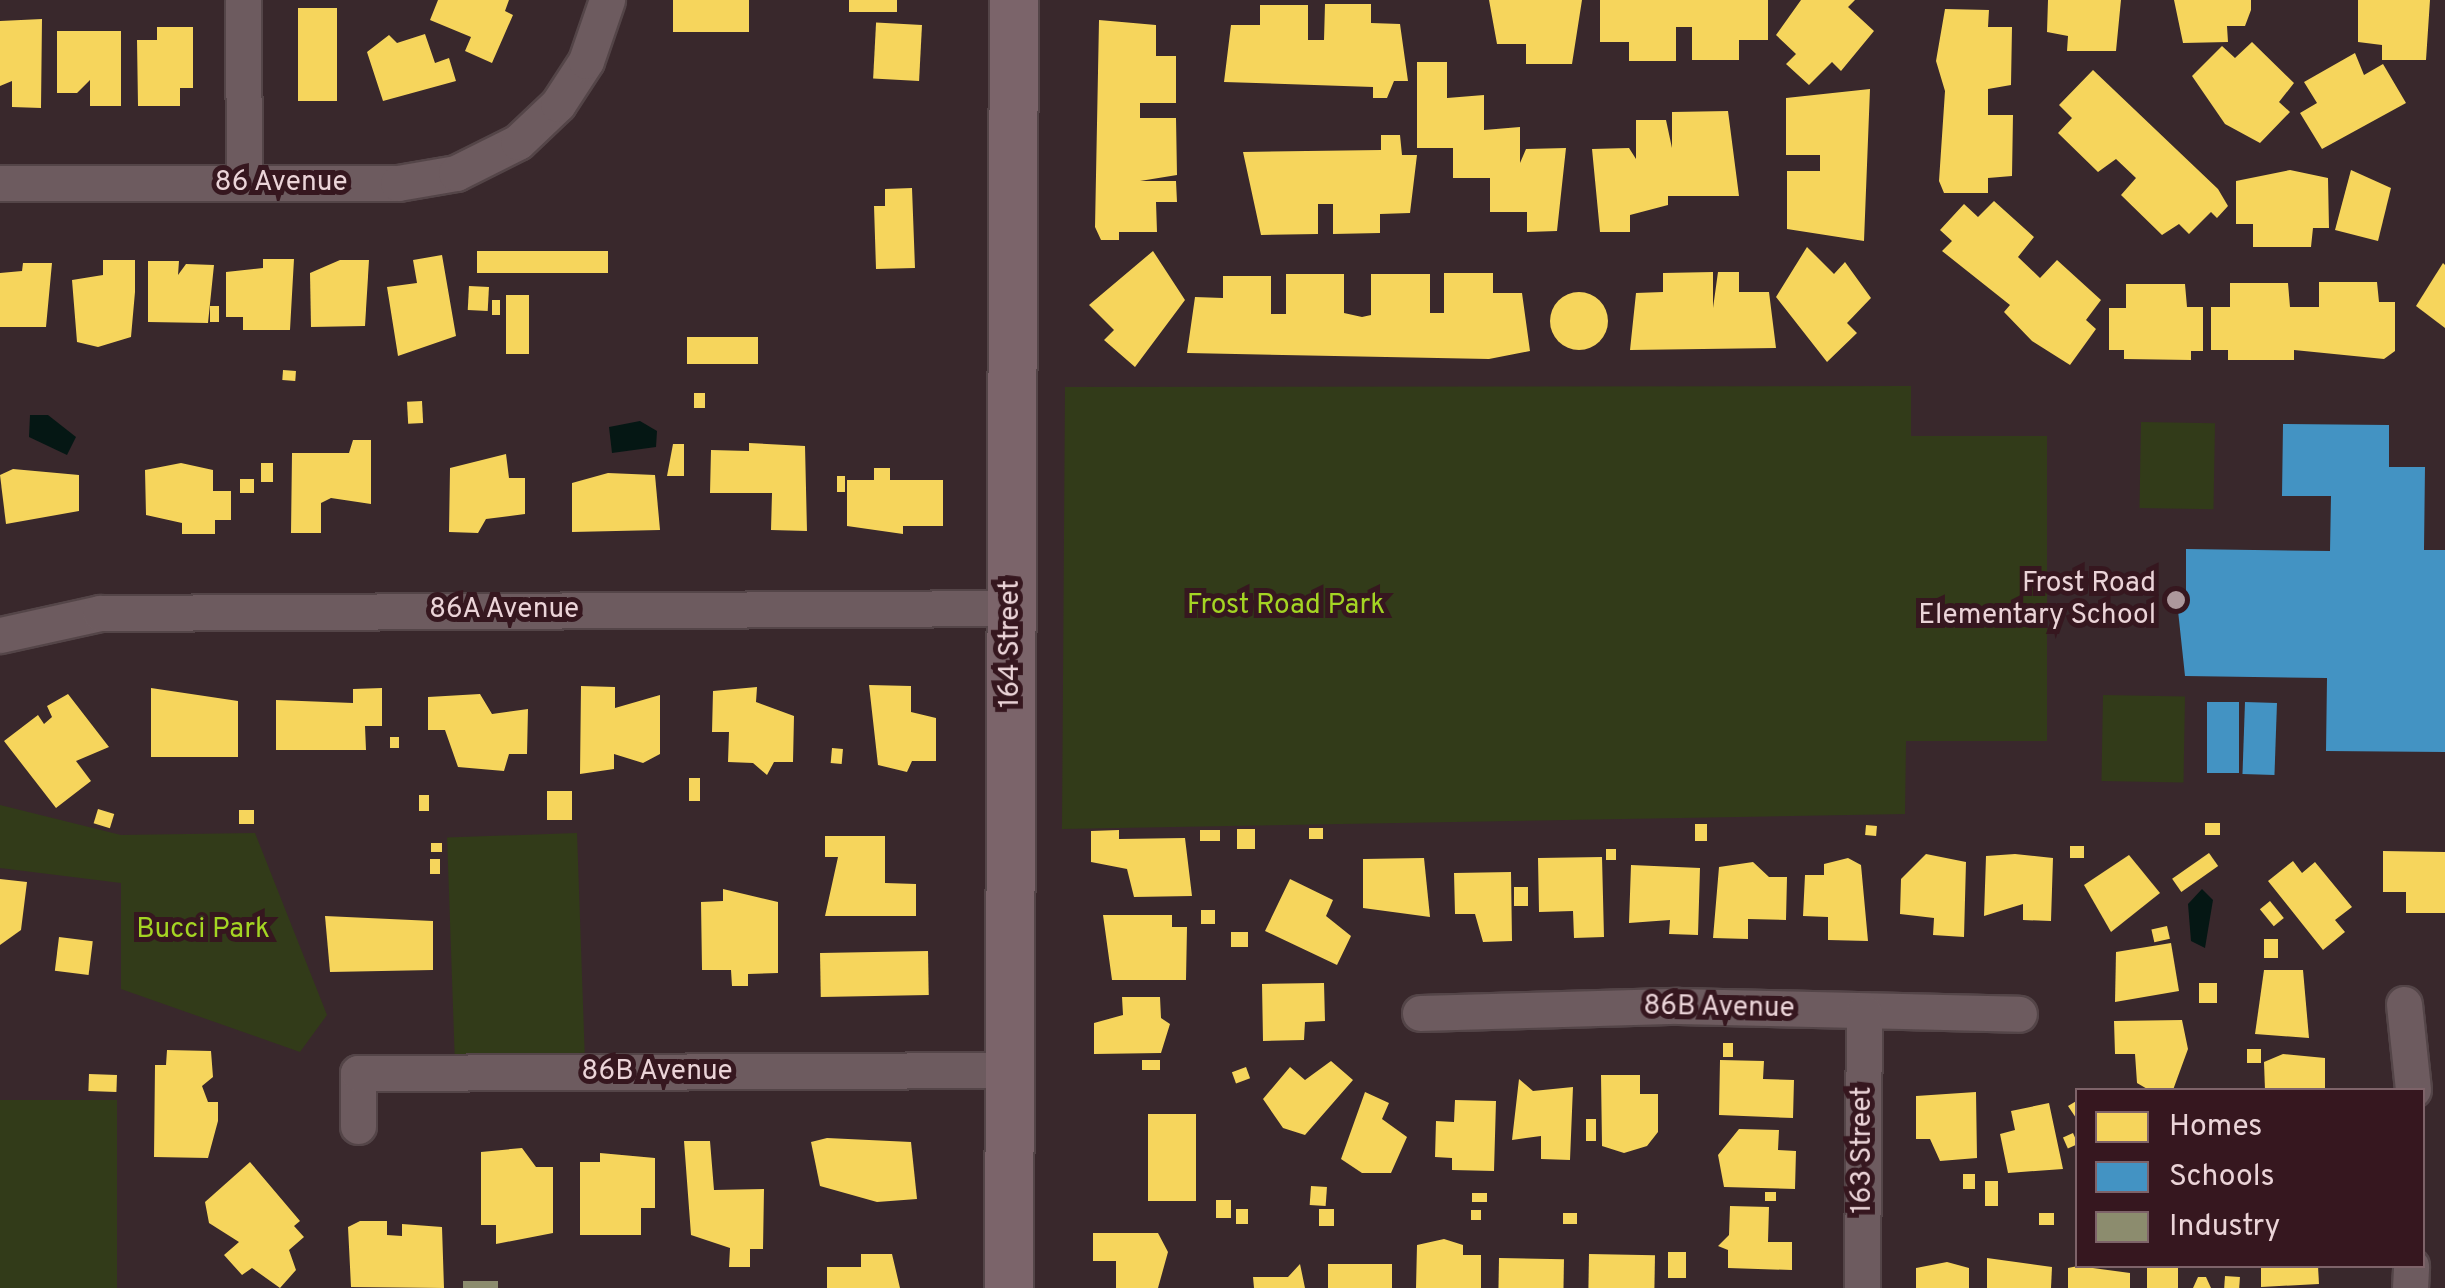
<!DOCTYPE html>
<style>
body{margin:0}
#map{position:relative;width:2445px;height:1288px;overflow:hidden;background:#39282c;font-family:Overpass,sans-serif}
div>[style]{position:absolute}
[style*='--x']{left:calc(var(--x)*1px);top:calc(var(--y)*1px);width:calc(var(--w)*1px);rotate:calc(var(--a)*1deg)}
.green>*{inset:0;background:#323b19;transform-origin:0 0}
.water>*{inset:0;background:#051714}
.homes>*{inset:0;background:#f6d55c;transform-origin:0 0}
.round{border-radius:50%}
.schools>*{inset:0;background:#4393c3;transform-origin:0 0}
.industry>*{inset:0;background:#8c8c6e;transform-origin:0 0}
.roads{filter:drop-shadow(2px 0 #544548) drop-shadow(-2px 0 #544548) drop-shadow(0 2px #544548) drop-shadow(0 -2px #544548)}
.street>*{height:35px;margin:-17.5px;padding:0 17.5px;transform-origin:17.5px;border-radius:17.5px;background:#6d5b5f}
.secondary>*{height:48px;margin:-24px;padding:0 24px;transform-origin:24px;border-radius:24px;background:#7b646a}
.dots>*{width:28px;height:28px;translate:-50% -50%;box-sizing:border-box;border:5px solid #36171f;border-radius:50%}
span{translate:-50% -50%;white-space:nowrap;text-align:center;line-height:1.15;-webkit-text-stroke:10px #36171f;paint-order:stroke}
.street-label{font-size:28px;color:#ebd4d8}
.poi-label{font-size:28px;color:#ebd4d8}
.right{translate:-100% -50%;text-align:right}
.park-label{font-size:28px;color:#a4d523}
.legend{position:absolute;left:2075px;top:1088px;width:350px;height:180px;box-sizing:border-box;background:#36171f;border:2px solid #7e6369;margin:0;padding:12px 18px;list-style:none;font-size:30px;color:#ebd4d8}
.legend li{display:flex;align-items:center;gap:20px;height:50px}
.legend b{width:50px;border:2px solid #7e6369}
</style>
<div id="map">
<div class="green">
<i style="clip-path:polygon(1911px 386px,1911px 436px,2047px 436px,2047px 741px,1906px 741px,1905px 814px,1062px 829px,1065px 387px)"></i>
<i style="left:2141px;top:422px;width:74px;height:86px;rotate:1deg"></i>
<i style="left:2103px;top:695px;width:82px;height:86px;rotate:1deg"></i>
<i style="clip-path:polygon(0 805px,121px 835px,255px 833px,327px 1015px,300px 1052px,121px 989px,121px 883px,0 868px)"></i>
<i style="left:577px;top:833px;width:220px;height:130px;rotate:88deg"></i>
<i style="left:117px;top:1100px;width:188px;height:117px;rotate:90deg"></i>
</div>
<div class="water">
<i style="clip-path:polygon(30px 415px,48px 415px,76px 437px,67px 455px,29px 437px)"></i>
<i style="clip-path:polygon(640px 421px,657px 431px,656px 447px,612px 453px,609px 427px)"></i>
<i style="clip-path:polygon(2202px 889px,2213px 900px,2205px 948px,2191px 941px,2188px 904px)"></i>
</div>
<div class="homes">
<i style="clip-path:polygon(438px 0,509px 0,505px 11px,513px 15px,492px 63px,465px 51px,471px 37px,430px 20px)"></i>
<i style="left:673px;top:0;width:76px;height:32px"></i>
<i style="left:849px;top:0;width:48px;height:12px"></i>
<i style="clip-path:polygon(1489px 0,1582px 0,1572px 64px,1526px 64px,1526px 44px,1497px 44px)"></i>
<i style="clip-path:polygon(1600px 0,1768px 0,1768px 40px,1739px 40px,1739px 60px,1692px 60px,1692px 27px,1676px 27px,1676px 61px,1629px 61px,1629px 42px,1600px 42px)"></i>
<i style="clip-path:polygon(1801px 0,1855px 0,1848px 7px,1874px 31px,1841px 71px,1832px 62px,1809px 85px,1786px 64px,1796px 54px,1776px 35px)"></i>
<i style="clip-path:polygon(2048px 0,2121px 0,2116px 51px,2067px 51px,2068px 36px,2047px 32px)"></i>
<i style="clip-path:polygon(2174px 0,2251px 0,2251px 10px,2245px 26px,2227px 26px,2228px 42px,2183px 43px)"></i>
<i style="clip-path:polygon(2358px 0,2430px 0,2426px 60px,2382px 60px,2382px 45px,2358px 42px)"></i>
<i style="clip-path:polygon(1325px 4px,1371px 4px,1371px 23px,1400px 24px,1408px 81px,1394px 81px,1387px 98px,1373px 98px,1373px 87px,1224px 82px,1231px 25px,1260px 25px,1260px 5px,1308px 5px,1308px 40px,1324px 40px)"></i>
<i style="left:298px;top:8px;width:39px;height:93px"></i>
<i style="clip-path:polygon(1945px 9px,1989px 10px,1988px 27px,2012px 27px,2011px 85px,1988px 89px,1988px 115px,2013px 115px,2012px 176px,1988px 178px,1988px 193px,1944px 193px,1939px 181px,1945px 91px,1936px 61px)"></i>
<i style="clip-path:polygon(42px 19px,41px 108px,12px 107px,12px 81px,0 86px,0 21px)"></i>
<i style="clip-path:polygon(1099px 20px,1156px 25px,1156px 56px,1176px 56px,1176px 103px,1140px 103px,1140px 118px,1176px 118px,1177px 175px,1140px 181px,1176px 181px,1177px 202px,1156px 202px,1157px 232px,1119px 232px,1119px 240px,1101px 240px,1095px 227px)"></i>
<i style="left:922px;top:25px;width:56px;height:46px;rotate:93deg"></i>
<i style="clip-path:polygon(157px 27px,193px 27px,193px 88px,180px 88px,180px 106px,138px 106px,137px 40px,157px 40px)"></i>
<i style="clip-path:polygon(57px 31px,121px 31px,121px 106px,90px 106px,90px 80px,77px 93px,57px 93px)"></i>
<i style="clip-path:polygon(425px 34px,435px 63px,449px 58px,456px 81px,383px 101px,367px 52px,389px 35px,397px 43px)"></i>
<i style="clip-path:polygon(2252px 42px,2294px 83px,2279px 102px,2290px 112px,2260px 143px,2225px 124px,2192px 76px,2222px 46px,2235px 58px)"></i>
<i style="clip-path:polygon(2355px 53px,2364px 75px,2383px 64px,2406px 103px,2322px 149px,2300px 113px,2317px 103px,2304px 82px)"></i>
<i style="clip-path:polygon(1417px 62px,1447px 62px,1447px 98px,1484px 95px,1484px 130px,1520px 127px,1520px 163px,1526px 149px,1566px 148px,1557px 231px,1527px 232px,1527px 212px,1490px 212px,1490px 178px,1453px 178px,1453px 148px,1417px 148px)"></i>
<i style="clip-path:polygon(2093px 70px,2218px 189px,2228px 206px,2217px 218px,2211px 212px,2189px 234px,2179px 224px,2162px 235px,2121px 195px,2136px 178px,2116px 159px,2098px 172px,2058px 133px,2072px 118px,2059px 105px)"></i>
<i style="clip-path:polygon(1870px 89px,1864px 241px,1787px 229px,1787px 171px,1820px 171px,1820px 155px,1786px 155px,1786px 98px)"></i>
<i style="clip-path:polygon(1728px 111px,1739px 196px,1668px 196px,1668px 205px,1630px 215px,1630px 232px,1600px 232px,1592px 149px,1629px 148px,1636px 159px,1636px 120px,1666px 120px,1672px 148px,1672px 112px)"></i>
<i style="clip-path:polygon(1381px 135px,1400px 135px,1402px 155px,1417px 155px,1410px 213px,1380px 214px,1380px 233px,1333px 234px,1333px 204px,1318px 204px,1318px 234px,1261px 235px,1243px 152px,1381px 150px)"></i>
<i style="clip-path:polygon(2290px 170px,2328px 178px,2329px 228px,2313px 228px,2311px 247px,2253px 247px,2253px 224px,2236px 224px,2236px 181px)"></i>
<i style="clip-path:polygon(2351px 170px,2391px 188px,2378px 241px,2335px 230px)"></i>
<i style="clip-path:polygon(912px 188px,915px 268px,876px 269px,874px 206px,885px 206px,885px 189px)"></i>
<i style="clip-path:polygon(1994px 201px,2034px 237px,2018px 257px,2040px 278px,2057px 260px,2101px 300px,2086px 320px,2096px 329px,2070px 365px,2032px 341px,2004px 312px,2010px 305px,1942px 251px,1952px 241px,1940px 230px,1964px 204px,1978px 217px)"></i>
<i style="clip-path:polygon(1807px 247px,1834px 274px,1845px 262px,1871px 298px,1847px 323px,1857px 333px,1827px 362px,1776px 297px)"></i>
<i style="left:477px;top:251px;width:131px;height:22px"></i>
<i style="clip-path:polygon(1153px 251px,1185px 300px,1135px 367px,1104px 340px,1114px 330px,1089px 305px)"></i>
<i style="clip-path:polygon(442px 255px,456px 336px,398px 356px,387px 287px,417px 283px,413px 260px)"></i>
<i style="clip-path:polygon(263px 259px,294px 259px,290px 330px,243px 330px,243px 317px,226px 317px,226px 272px,263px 268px)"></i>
<i style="clip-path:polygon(103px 260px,135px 260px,135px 292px,131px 337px,98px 347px,77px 342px,72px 280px,103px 275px)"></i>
<i style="clip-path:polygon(340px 260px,369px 260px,365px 326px,311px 327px,310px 273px)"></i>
<i style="clip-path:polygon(148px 261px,179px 261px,178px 275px,186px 264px,214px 265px,208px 323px,148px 322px)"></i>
<i style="clip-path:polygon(23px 263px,52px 263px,46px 327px,0 327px,0 273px,22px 271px)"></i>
<i style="clip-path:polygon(2443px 263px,2445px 265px,2445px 328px,2416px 306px)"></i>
<i style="clip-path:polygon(1713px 272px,1713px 308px,1718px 272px,1739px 272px,1739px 292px,1769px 292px,1776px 348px,1630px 350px,1636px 293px,1663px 292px,1663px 273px)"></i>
<i style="clip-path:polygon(1444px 273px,1493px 273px,1493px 293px,1522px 293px,1530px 351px,1489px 359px,1187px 353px,1195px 297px,1223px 298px,1223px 276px,1271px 276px,1271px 314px,1286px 314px,1286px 274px,1344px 274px,1344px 313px,1362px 317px,1371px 315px,1371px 274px,1430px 274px,1430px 313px,1444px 313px)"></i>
<i style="clip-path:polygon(2319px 282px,2377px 282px,2379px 302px,2395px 302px,2395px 351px,2384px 359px,2294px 350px,2294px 360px,2228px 360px,2228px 350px,2211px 350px,2211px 307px,2230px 307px,2230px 283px,2288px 283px,2290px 307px,2319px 307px)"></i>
<i style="clip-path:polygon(2126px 284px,2185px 284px,2187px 307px,2203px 307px,2203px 351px,2191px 351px,2191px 360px,2124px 359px,2124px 350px,2109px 350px,2109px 308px,2126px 308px)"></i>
<i style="left:469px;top:286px;width:20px;height:24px;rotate:3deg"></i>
<i class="round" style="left:1550px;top:292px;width:58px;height:58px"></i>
<i style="left:506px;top:295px;width:23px;height:59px"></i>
<i style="left:492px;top:300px;width:8px;height:15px"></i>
<i style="left:210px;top:306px;width:9px;height:16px"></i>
<i style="left:687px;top:337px;width:71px;height:27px"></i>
<i style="left:283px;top:370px;width:13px;height:10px;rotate:4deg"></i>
<i style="left:694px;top:393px;width:11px;height:15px"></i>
<i style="left:422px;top:401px;width:22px;height:15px;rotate:87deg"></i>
<i style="clip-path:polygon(353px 440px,371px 440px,371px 504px,331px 498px,321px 503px,321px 533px,291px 533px,292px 453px,349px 453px)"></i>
<i style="clip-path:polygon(749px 443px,805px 446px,807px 531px,771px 530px,772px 493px,710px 493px,711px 450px,749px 451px)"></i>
<i style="clip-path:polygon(673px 444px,684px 444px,684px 476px,667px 476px)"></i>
<i style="clip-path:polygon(506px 454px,509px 478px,525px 478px,525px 514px,486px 519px,478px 533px,449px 532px,450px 468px)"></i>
<i style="clip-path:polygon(181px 463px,213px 470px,213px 491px,231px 491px,231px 520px,215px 520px,215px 534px,182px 534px,182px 523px,146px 515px,145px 470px)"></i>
<i style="left:261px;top:463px;width:12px;height:19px"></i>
<i style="clip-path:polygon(874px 468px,890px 468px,890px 480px,943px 480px,943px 526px,903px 526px,903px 534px,847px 526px,847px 480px,874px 480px)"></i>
<i style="clip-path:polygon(13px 469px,79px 475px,79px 511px,6px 524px,0 475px)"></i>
<i style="clip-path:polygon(608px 473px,655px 475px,660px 530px,572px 532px,572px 483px)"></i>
<i style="left:837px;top:476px;width:8px;height:16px"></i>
<i style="left:240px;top:479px;width:14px;height:14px"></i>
<i style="clip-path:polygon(869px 685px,911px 686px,911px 712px,936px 718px,936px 761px,912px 761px,907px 772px,878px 765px)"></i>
<i style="clip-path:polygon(581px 686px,615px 687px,615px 708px,660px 695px,660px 754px,643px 763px,614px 754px,614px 769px,580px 774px)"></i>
<i style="clip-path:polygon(757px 687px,756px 702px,794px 716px,793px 762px,774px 762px,767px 775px,753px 763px,728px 762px,729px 732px,712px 732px,713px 691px)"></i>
<i style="clip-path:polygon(151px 688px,238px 701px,238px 757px,151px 757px)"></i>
<i style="clip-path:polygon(382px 688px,382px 726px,365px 726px,366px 750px,276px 750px,276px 700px,353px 703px,353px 689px)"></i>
<i style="clip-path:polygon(68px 694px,109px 747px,76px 761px,91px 781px,56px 808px,4px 741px,38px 715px,44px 724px,52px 717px,47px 706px)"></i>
<i style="clip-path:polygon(480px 694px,492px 714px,528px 709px,527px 754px,509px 754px,504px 771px,458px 767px,445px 730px,428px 730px,428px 697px)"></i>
<i style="left:390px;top:737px;width:9px;height:11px"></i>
<i style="left:832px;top:748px;width:11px;height:15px;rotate:5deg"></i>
<i style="left:700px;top:778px;width:23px;height:11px;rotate:90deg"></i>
<i style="left:547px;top:791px;width:25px;height:29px"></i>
<i style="left:419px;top:795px;width:10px;height:16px"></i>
<i style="left:98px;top:809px;width:17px;height:15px;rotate:17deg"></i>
<i style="left:239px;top:810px;width:15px;height:14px"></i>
<i style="left:2205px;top:823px;width:15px;height:12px"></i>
<i style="left:1695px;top:824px;width:12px;height:17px"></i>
<i style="left:1866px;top:825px;width:11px;height:10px;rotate:5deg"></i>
<i style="left:1309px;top:828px;width:14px;height:11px"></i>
<i style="left:1237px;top:829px;width:18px;height:20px"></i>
<i style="clip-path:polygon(1119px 830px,1119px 839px,1185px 838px,1192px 896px,1134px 897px,1127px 869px,1091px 862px,1091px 831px)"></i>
<i style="left:1200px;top:830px;width:20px;height:11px"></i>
<i style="clip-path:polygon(825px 836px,885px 836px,885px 883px,916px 884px,916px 916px,825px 916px,838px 857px,825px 857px)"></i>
<i style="left:431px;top:843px;width:11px;height:9px"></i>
<i style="left:2070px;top:846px;width:14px;height:12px"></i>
<i style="left:1606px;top:849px;width:10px;height:11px"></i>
<i style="clip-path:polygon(2383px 851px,2445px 852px,2445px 913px,2406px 913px,2406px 892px,2383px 892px)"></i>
<i style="left:2209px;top:853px;width:16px;height:45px;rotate:55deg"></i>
<i style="clip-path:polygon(1926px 854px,1966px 862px,1964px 937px,1933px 935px,1934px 918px,1900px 914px,1901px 879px)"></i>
<i style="clip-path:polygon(2015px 854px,2053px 858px,2051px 921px,2023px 920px,2023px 904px,1984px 916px,1986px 856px)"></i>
<i style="clip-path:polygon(2129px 855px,2160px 893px,2111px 932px,2084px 885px)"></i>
<i style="clip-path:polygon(1602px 857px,1604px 937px,1574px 938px,1573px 911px,1539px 912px,1538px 858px)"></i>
<i style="clip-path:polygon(1424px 858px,1430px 917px,1363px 908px,1363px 859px)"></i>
<i style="clip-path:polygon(1848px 858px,1861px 865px,1868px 941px,1828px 940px,1828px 917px,1803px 916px,1805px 875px,1824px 875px,1824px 864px)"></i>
<i style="left:430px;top:859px;width:10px;height:15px"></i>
<i style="clip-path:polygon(2293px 861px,2302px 873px,2315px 862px,2352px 907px,2335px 920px,2345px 932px,2323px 950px,2268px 881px)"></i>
<i style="clip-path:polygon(1753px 862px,1769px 877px,1787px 877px,1786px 920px,1748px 919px,1748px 939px,1713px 938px,1719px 867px)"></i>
<i style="clip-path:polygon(1631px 865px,1700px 868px,1698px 935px,1669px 934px,1670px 920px,1629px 923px)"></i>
<i style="clip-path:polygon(1511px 872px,1512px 941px,1483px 942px,1475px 914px,1455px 914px,1454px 873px)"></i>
<i style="clip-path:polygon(0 879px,27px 882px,21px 930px,0 945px)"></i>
<i style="clip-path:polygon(1290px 879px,1333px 900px,1326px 916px,1351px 936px,1337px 965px,1265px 931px)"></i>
<i style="left:1514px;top:887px;width:14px;height:19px"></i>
<i style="clip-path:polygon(723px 889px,778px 902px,778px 973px,748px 974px,748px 986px,732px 986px,731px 970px,702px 970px,701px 902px,723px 901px)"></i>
<i style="left:2270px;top:901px;width:22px;height:13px;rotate:51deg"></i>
<i style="left:1201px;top:910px;width:14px;height:14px"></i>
<i style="clip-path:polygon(1103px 915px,1172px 915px,1172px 927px,1187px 927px,1186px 980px,1112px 980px)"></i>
<i style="clip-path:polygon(325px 916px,433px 921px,433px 970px,330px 972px)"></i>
<i style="left:2167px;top:926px;width:13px;height:16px;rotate:77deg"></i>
<i style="left:1248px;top:932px;width:15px;height:17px;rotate:90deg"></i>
<i style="left:59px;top:937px;width:34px;height:34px;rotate:7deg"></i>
<i style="left:2264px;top:939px;width:14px;height:19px"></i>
<i style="clip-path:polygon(2171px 943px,2179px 991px,2115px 1002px,2116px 952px)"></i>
<i style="left:928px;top:951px;width:44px;height:108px;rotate:89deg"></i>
<i style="clip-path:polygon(2264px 970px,2303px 970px,2309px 1038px,2255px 1034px)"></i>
<i style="clip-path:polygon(1324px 983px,1325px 1021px,1305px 1022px,1304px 1040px,1263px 1041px,1262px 984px)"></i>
<i style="left:2217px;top:983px;width:20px;height:18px;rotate:90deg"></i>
<i style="clip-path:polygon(1122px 997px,1160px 997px,1161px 1018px,1170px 1024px,1161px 1053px,1094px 1054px,1094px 1023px,1123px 1015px)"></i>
<i style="clip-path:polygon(2182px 1020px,2188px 1049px,2173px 1090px,2149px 1090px,2137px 1083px,2135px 1054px,2115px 1054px,2114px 1021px)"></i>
<i style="left:1723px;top:1043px;width:10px;height:14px"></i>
<i style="left:2247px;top:1049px;width:14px;height:14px"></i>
<i style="clip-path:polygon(167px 1050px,211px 1051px,213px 1077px,202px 1086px,208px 1102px,218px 1102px,218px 1121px,208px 1158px,154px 1157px,155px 1065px,166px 1065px)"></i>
<i style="clip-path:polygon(2283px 1054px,2325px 1058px,2325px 1089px,2265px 1090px,2264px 1062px)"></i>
<i style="left:1142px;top:1060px;width:18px;height:10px"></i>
<i style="clip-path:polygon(1720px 1060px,1764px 1061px,1763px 1079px,1794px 1080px,1793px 1118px,1719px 1115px)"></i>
<i style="clip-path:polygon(1331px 1061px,1353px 1080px,1305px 1135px,1283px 1128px,1263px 1099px,1290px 1067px,1305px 1080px)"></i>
<i style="left:1246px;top:1067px;width:12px;height:15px;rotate:70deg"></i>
<i style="left:89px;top:1074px;width:28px;height:17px;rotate:2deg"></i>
<i style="clip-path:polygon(1601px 1075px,1640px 1075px,1640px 1094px,1658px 1094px,1658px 1132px,1647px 1146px,1624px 1153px,1602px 1146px)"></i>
<i style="clip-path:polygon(1519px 1079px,1533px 1091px,1573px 1087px,1570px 1160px,1541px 1159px,1541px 1136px,1512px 1140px)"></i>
<i style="clip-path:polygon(1365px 1092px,1389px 1103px,1382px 1119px,1407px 1137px,1391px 1173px,1362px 1173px,1341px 1159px)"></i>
<i style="clip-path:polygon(1976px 1092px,1977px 1158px,1940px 1161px,1930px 1139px,1916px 1139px,1916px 1096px)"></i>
<i style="clip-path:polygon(1455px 1100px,1496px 1101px,1494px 1171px,1452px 1170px,1452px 1158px,1435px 1157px,1436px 1121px,1454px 1122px)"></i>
<i style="clip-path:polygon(2078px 1100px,2078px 1121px,2068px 1106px)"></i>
<i style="clip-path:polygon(2049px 1103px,2063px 1169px,2008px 1173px,2000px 1134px,2015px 1130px,2011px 1111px)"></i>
<i style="left:1148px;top:1114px;width:48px;height:87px"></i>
<i style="left:1586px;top:1119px;width:10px;height:22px"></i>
<i style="clip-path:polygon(1739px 1129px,1779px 1130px,1778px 1150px,1796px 1151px,1795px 1189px,1724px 1187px,1718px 1155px)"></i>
<i style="left:2073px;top:1133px;width:12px;height:11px;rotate:66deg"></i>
<i style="clip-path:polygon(827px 1138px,911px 1142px,917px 1199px,877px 1202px,820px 1186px,811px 1142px)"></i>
<i style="clip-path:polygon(684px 1141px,710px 1141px,714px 1190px,764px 1189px,763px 1249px,750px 1249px,750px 1267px,729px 1267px,730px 1248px,691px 1235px)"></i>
<i style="clip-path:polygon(522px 1148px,536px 1167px,553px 1167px,553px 1233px,496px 1244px,496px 1225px,481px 1225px,481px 1152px)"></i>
<i style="clip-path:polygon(600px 1153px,655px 1158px,655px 1208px,641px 1208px,641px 1235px,580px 1235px,580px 1162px,600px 1162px)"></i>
<i style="clip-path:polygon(250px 1162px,300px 1221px,294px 1226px,304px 1237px,289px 1250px,296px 1270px,280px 1288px,252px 1268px,242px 1275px,224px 1255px,239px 1242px,209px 1223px,205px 1202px)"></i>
<i style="left:1963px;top:1174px;width:12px;height:15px"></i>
<i style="left:1985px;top:1181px;width:13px;height:25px"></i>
<i style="left:1311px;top:1186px;width:16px;height:19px;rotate:4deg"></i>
<i style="left:1765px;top:1192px;width:11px;height:9px"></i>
<i style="left:1472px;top:1193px;width:15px;height:9px"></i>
<i style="left:1216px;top:1200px;width:15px;height:18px"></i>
<i style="clip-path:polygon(1730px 1206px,1769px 1207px,1768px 1242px,1792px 1242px,1792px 1270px,1728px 1268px,1728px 1250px,1718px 1246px,1729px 1235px)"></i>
<i style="left:1236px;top:1209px;width:12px;height:15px"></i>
<i style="left:1319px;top:1209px;width:15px;height:17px"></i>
<i style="left:1471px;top:1210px;width:10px;height:10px"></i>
<i style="left:1563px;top:1213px;width:14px;height:11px"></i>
<i style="left:2039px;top:1213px;width:15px;height:12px"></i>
<i style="clip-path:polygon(360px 1221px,387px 1221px,387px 1235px,402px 1236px,402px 1224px,442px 1227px,444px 1288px,351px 1287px,348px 1227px)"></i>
<i style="clip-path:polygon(1093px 1233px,1158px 1233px,1168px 1252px,1158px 1288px,1116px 1288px,1116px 1261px,1093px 1261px)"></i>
<i style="clip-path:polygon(1444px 1239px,1463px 1245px,1463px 1255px,1481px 1255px,1481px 1288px,1416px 1288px,1417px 1245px)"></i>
<i style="left:1668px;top:1252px;width:18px;height:26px"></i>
<i style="clip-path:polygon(861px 1254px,892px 1254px,900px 1288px,827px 1288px,827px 1267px,861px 1267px)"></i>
<i style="left:1589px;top:1254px;width:66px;height:34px;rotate:1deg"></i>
<i style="left:1499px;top:1258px;width:65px;height:30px;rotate:1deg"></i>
<i style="clip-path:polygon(1987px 1258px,2052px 1267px,2051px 1288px,1987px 1288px)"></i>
<i style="clip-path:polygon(1947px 1262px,1969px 1268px,1969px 1288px,1916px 1288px,1916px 1268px)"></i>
<i style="clip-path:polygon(1300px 1264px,1305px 1288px,1254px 1288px,1253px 1277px,1288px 1277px)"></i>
<i style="left:1328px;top:1264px;width:64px;height:24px"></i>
<i style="clip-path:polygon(2078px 1266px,2130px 1273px,2130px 1288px,2068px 1288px,2068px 1268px)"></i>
<i style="left:2147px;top:1266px;width:31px;height:22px"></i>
<i style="clip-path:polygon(2261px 1266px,2318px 1266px,2319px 1284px,2261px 1287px)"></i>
<i style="left:2225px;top:1276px;width:15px;height:12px;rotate:4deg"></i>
<i style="clip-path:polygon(2198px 1277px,2206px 1277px,2211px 1288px,2193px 1288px)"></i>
</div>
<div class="schools">
<i style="clip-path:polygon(2283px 424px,2389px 425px,2389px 467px,2425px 467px,2424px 550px,2445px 550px,2445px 752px,2326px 751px,2327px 678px,2185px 676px,2176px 592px,2186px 592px,2186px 549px,2330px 551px,2331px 496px,2282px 496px)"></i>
<i style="left:2207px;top:702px;width:32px;height:71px"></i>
<i style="left:2245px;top:702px;width:32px;height:72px;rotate:2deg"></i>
</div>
<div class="industry">
<i style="left:463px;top:1281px;width:35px;height:7px"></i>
</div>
<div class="roads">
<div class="street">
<i style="--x:243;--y:0;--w:182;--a:89.7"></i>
<i style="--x:0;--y:183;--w:398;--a:0"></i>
<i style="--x:398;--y:183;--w:59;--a:-9.8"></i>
<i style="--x:456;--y:173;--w:69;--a:-26.6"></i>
<i style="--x:518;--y:142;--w:55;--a:-43.5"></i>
<i style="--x:558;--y:104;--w:51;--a:-56.9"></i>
<i style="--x:586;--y:61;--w:65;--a:-71"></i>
<i style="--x:0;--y:635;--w:102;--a:-12.4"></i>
<i style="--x:100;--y:613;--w:912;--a:-0.31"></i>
<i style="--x:2404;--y:1004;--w:86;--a:84"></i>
<i style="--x:1420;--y:1013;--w:258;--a:-1.6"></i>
<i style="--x:1678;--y:1006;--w:341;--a:1.3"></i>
<i style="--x:358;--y:1126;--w:53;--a:-90"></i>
<i style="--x:358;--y:1073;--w:652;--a:-0.26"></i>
<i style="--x:1862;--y:1288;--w:276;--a:-89.6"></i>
<i style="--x:2410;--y:1288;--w:22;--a:-87"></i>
</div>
<div class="secondary">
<i style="--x:1009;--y:1288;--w:1288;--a:-89.78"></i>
</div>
</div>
<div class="dots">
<i style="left:2176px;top:600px;background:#ad989c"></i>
</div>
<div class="street-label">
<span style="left:281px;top:183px">86 Avenue</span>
<span style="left:504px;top:610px">86A Avenue</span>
<span style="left:1011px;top:644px;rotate:-90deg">164 Street</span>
<span style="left:1719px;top:1008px;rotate:1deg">86B Avenue</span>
<span style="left:657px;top:1072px">86B Avenue</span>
<span style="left:1863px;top:1150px;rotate:-90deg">163 Street</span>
</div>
<div class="poi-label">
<span class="right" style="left:2156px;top:600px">Frost Road<br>Elementary School</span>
</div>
<div class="park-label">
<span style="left:1286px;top:606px">Frost Road Park</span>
<span style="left:203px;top:930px">Bucci Park</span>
</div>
<ul class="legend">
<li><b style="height:28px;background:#f6d55c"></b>Homes</li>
<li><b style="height:28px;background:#4393c3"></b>Schools</li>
<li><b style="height:28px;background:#8c8c6e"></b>Industry</li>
</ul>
</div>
